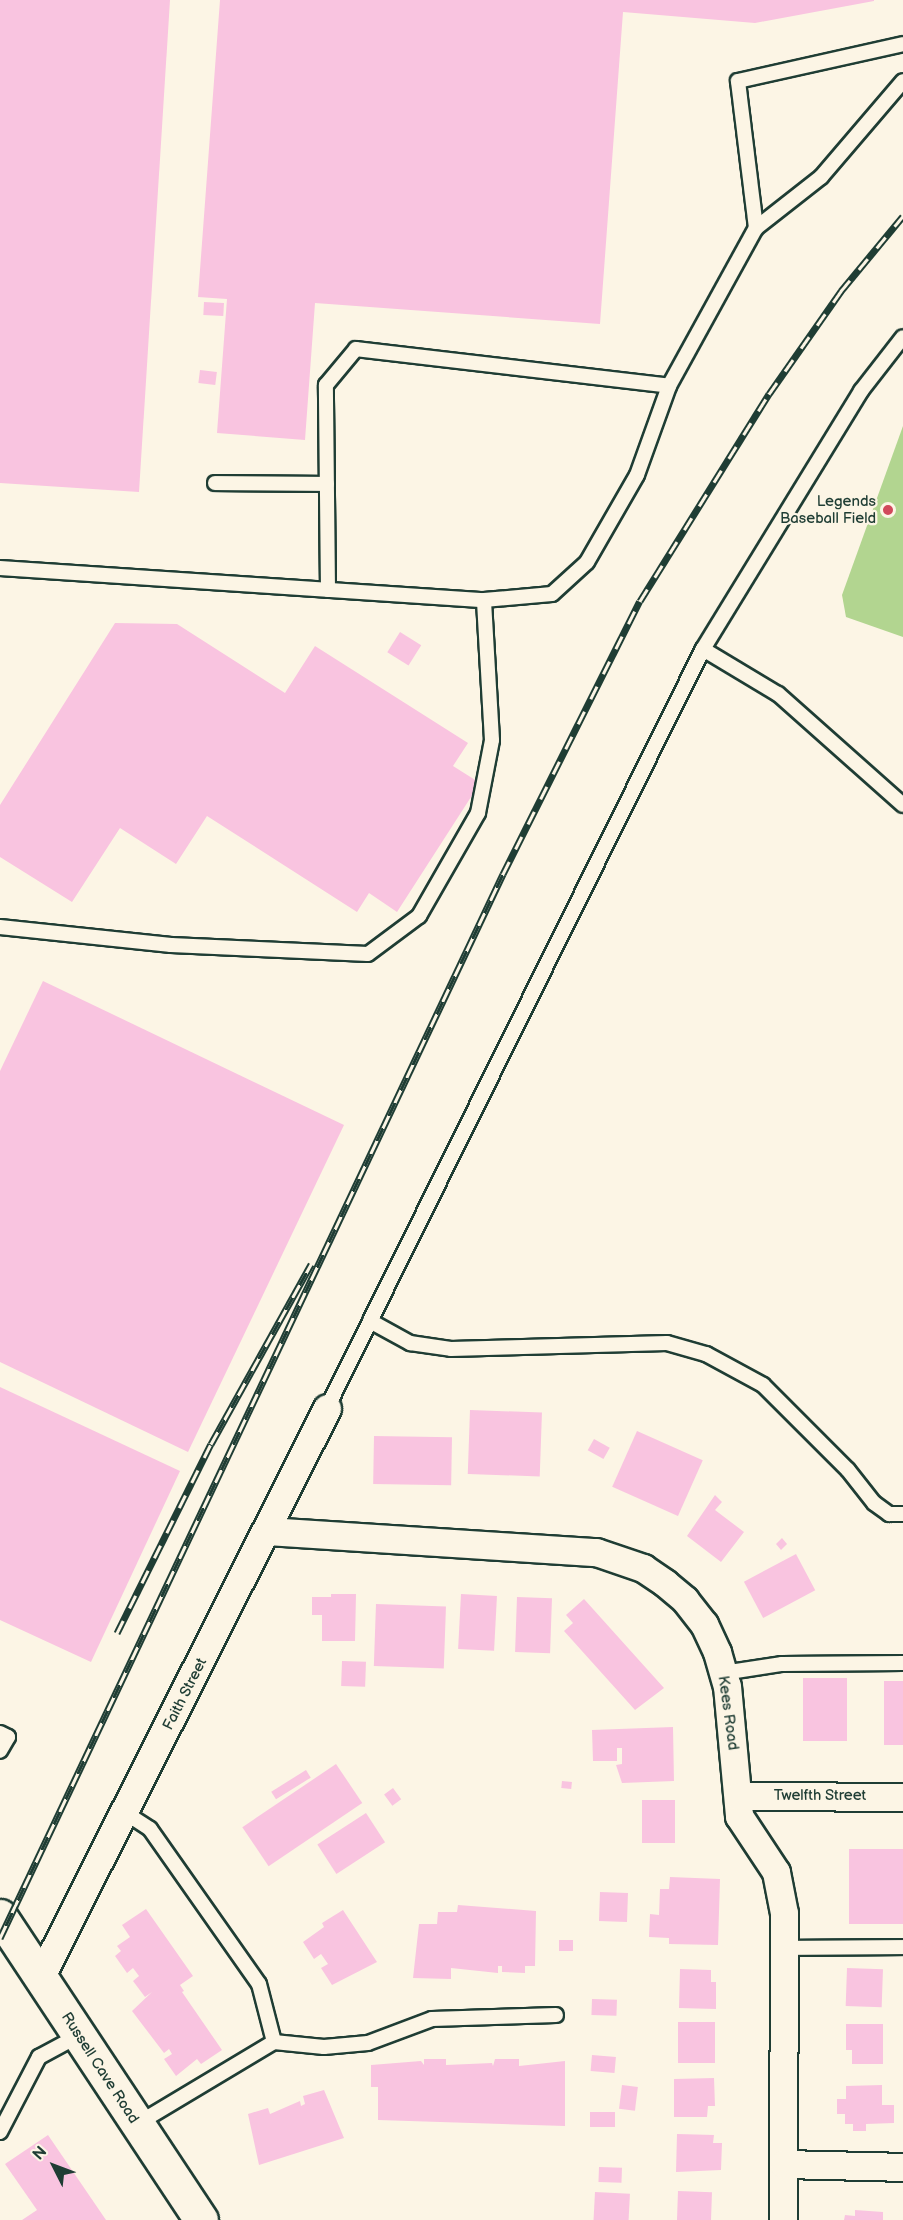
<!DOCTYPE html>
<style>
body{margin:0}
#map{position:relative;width:903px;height:2220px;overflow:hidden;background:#fcf5e5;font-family:"Balsamiq Sans",sans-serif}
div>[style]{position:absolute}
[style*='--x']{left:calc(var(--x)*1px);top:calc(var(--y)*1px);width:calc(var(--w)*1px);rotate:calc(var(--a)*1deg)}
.green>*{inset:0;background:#b2d590}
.building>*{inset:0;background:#f9c4e0;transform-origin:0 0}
.roads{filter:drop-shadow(2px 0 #1f3d34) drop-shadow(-2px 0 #1f3d34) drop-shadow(0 2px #1f3d34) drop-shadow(0 -2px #1f3d34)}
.service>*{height:14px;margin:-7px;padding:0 7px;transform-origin:7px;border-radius:7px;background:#fcf5e5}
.minor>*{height:27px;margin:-13.5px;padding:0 13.5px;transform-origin:13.5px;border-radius:13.5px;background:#fcf5e5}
.tertiary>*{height:33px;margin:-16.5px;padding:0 16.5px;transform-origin:16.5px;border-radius:16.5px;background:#fcf5e5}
.rail>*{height:7px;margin-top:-3.5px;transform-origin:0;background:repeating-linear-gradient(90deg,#fcf5e5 0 14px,#1f3d34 0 28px);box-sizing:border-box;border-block:2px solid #1f3d34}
.dots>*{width:16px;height:16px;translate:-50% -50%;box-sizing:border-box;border:3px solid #fcf5e5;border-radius:50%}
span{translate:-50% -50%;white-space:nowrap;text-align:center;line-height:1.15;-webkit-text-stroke:4.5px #fcf5e5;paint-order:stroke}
.poi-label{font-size:15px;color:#1f3d34}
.right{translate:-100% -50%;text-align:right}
.street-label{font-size:15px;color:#1f3d34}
.north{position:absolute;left:24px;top:2136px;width:60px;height:60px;-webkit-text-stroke:4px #fcf5e5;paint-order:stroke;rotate:312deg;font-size:16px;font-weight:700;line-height:24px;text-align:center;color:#1f3d34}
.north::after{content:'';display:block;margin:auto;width:21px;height:27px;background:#1f3d34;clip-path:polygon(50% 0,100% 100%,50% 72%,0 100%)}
</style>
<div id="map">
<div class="green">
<i style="clip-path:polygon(903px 426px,903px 637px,846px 617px,842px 595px)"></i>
</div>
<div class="building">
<i style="clip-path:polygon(0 0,170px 0,139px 492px,0 483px)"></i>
<i style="clip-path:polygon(220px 0,874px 0,874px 1px,755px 23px,623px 12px,600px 324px,315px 303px,305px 440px,217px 433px,227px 299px,198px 297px)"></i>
<i style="left:204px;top:302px;width:20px;height:13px;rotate:3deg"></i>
<i style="left:200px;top:370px;width:17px;height:13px;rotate:7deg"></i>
<i style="clip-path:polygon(115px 623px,177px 624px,285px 693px,315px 646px,468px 743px,453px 766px,480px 783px,397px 912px,369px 893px,357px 912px,207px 816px,176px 864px,120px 828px,72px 902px,0 857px,0 805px)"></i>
<i style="left:400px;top:632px;width:25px;height:24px;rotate:32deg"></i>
<i style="clip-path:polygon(43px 981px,344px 1125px,188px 1452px,0 1362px,0 1071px)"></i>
<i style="clip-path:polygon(0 1387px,180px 1471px,91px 1662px,0 1620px)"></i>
<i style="left:470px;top:1410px;width:72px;height:64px;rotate:2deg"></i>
<i style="left:637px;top:1431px;width:72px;height:61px;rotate:24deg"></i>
<i style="left:374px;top:1436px;width:78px;height:48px;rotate:1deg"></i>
<i style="left:594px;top:1439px;width:18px;height:13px;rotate:29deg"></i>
<i style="clip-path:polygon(715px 1495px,722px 1502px,715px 1510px,744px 1532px,721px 1562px,687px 1536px)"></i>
<i style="clip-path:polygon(782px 1538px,787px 1544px,781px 1550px,776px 1544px)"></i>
<i style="left:796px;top:1554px;width:41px;height:59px;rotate:62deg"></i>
<i style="clip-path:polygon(331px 1594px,356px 1594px,355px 1641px,322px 1641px,322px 1615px,312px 1615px,312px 1597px,331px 1597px)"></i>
<i style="left:461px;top:1594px;width:36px;height:55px;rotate:3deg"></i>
<i style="left:517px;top:1597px;width:35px;height:55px;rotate:2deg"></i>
<i style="clip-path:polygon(584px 1599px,664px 1688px,635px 1710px,564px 1631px,573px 1623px,566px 1615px)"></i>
<i style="left:376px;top:1604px;width:70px;height:62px;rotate:2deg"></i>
<i style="left:342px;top:1661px;width:24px;height:25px;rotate:2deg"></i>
<i style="left:803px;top:1678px;width:44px;height:63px"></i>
<i style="left:884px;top:1681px;width:19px;height:64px"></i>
<i style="clip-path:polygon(673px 1727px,674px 1781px,622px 1783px,616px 1765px,622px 1764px,622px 1748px,617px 1748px,617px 1761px,593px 1761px,592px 1730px)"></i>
<i style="left:336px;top:1764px;width:47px;height:113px;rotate:56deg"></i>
<i style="left:306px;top:1770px;width:9px;height:41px;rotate:58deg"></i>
<i style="left:562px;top:1781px;width:10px;height:7px;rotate:6deg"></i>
<i style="left:393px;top:1788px;width:14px;height:11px;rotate:54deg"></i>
<i style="left:642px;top:1800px;width:33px;height:43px"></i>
<i style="left:366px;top:1813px;width:35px;height:58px;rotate:57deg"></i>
<i style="left:903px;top:1849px;width:75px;height:54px;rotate:90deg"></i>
<i style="clip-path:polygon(670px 1877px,720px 1879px,718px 1945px,669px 1944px,669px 1938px,649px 1937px,650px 1914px,659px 1915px,660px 1889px,669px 1889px)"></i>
<i style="left:600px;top:1892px;width:28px;height:29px;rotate:2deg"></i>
<i style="clip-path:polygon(458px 1905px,536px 1911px,535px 1966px,525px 1966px,525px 1973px,502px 1972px,502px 1966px,498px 1966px,498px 1973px,451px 1968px,451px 1979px,413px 1978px,419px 1924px,437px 1924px,438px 1912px,457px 1912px)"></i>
<i style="clip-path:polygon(146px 1909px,193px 1976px,180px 1985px,184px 1991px,182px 1992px,222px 2050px,201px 2064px,197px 2059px,176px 2076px,164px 2059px,172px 2054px,169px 2049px,164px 2053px,132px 2011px,152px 1992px,145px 1997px,133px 1981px,139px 1976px,133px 1968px,127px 1973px,115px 1956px,121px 1951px,117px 1946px,130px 1937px,122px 1925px)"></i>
<i style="clip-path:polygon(343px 1910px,377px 1962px,332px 1985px,321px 1968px,328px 1964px,321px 1954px,314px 1959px,303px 1942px,324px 1927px,322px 1923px)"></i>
<i style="left:559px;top:1940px;width:14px;height:11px"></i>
<i style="left:847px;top:1968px;width:36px;height:38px;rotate:2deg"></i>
<i style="clip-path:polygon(680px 1969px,711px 1970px,711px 1982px,716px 1982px,716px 2009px,679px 2008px)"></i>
<i style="left:592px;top:1999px;width:25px;height:16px;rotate:2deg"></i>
<i style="left:715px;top:2022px;width:41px;height:37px;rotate:90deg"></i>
<i style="clip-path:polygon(846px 2024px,883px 2024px,883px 2064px,852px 2064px,852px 2050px,846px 2050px)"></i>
<i style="left:592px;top:2055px;width:24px;height:16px;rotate:5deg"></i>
<i style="clip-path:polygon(424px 2059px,446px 2059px,446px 2065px,492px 2063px,493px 2066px,495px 2059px,519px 2059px,519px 2066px,565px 2061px,565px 2126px,378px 2120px,378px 2087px,371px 2087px,371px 2065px,421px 2061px,424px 2065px)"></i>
<i style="clip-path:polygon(714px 2078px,715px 2106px,708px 2106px,707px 2117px,674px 2117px,674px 2079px)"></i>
<i style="left:622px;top:2085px;width:16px;height:24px;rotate:7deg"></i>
<i style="clip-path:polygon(882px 2085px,882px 2105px,894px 2105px,894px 2123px,866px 2124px,866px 2131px,853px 2131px,853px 2124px,845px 2124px,845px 2114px,837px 2114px,837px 2099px,846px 2099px,846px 2086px)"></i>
<i style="clip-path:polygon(324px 2090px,344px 2138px,259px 2165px,248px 2114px,268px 2108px,270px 2114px,300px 2101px,301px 2106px,305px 2104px,303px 2096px)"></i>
<i style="left:590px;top:2112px;width:25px;height:15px"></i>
<i style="clip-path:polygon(677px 2134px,714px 2135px,713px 2143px,722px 2143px,721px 2170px,676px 2172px)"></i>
<i style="clip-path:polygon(48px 2135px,106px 2220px,22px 2220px,37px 2210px,5px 2164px)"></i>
<i style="left:599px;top:2167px;width:23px;height:15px;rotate:2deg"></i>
<i style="left:678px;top:2191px;width:34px;height:29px;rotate:2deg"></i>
<i style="left:595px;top:2192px;width:35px;height:28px;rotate:3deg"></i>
<i style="clip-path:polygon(855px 2210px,883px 2212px,883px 2220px,844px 2220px,845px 2215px,855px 2216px)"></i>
</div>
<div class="roads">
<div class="service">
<i style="--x:756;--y:228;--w:148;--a:-97"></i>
<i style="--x:738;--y:81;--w:169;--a:-12.6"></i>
<i style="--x:215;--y:483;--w:112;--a:0.5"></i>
<i style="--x:0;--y:568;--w:485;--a:3.8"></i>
<i style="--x:484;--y:600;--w:68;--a:-5"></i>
<i style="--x:552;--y:594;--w:47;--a:-42.4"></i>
<i style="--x:587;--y:562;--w:100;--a:-60.1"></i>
<i style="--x:637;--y:475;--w:95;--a:-70.2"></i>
<i style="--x:669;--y:386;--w:180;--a:-61.2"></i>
<i style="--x:756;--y:228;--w:83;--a:-38.1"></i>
<i style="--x:821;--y:177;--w:126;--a:-49.5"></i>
<i style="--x:328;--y:590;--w:205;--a:-90.6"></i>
<i style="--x:326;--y:385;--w:47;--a:-50.2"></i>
<i style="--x:356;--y:349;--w:315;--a:6.7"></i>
<i style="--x:703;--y:649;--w:303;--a:-58.5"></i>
<i style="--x:861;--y:391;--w:68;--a:-52.1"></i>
<i style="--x:0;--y:927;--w:172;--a:6"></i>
<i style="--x:171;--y:945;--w:197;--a:2.6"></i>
<i style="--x:368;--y:954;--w:64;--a:-36.7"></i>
<i style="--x:419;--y:916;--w:119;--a:-60.2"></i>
<i style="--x:478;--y:813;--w:74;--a:-79.1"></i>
<i style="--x:492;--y:740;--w:140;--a:-93.3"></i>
<i style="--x:370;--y:1321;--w:46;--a:28.8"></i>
<i style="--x:410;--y:1343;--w:41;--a:8.3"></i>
<i style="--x:451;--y:1349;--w:216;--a:-1.6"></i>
<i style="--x:667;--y:1343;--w:41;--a:15.8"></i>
<i style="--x:706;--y:1354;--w:65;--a:28.5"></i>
<i style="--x:763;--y:1385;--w:120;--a:45"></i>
<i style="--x:848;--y:1470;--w:42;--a:51.8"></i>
<i style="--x:874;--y:1503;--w:19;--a:36"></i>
<i style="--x:889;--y:1514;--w:14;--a:0"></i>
<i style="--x:327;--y:1408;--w:847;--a:-63.65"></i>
<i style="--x:703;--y:649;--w:87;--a:31"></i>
<i style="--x:778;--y:694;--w:167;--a:41.6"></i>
<i style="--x:723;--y:1673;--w:60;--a:-8.7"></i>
<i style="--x:782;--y:1664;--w:121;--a:-0.5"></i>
<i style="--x:0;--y:1733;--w:9;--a:27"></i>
<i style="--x:8;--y:1737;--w:16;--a:120"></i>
<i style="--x:124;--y:1812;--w:31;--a:33"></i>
<i style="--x:150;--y:1829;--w:189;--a:54.9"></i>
<i style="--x:259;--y:1984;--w:60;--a:75.5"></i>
<i style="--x:784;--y:1948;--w:119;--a:-0.5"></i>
<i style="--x:137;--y:2124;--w:160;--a:-30.9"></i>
<i style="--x:274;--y:2042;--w:50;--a:5.7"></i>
<i style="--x:324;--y:2047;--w:44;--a:-5.2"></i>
<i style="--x:368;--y:2043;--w:68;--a:-20.6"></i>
<i style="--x:432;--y:2019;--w:124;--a:-1.8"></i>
<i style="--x:0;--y:2132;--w:85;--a:-62.5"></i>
<i style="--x:39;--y:2057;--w:44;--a:-28.3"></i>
</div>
<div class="minor">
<i style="--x:267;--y:1531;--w:330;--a:3.7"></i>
<i style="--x:596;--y:1552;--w:50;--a:18.8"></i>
<i style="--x:643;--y:1568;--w:27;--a:34"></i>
<i style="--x:665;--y:1583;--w:26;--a:40"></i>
<i style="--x:685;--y:1600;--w:31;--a:52"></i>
<i style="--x:704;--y:1624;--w:31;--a:65"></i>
<i style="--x:717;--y:1652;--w:35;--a:74"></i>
<i style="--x:727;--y:1686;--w:131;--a:84.7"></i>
<i style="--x:739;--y:1816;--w:67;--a:56.5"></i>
<i style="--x:776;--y:1872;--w:42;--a:79"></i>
<i style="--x:784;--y:1913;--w:307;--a:90.2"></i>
<i style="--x:738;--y:1796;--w:165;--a:0.3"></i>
<i style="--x:40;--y:1978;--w:638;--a:-63.27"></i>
<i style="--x:784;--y:2164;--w:119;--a:1.4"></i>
</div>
<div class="tertiary">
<i style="--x:0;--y:1916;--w:364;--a:56.5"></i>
</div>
</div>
<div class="rail">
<i style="--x:117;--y:1633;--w:211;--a:-63.6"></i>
<i style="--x:211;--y:1444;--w:206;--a:-60.9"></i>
<i style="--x:0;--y:1938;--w:1177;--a:-64.7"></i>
<i style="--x:503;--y:874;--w:305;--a:-63.4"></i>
<i style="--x:640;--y:601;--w:244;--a:-58.1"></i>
<i style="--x:769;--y:394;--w:126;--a:-55"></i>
<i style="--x:841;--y:291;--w:97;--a:-50.4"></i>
</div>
<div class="dots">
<i style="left:888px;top:510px;background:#d1495b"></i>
</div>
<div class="poi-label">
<span class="right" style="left:876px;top:510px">Legends<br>Baseball Field</span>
</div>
<div class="street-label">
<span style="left:185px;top:1694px;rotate:-63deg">Faith Street</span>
<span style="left:728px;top:1713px;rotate:82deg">Kees Road</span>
<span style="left:820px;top:1796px">Twelfth Street</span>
<span style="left:100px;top:2068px;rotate:57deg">Russell Cave Road</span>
</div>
<div class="north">N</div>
</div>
